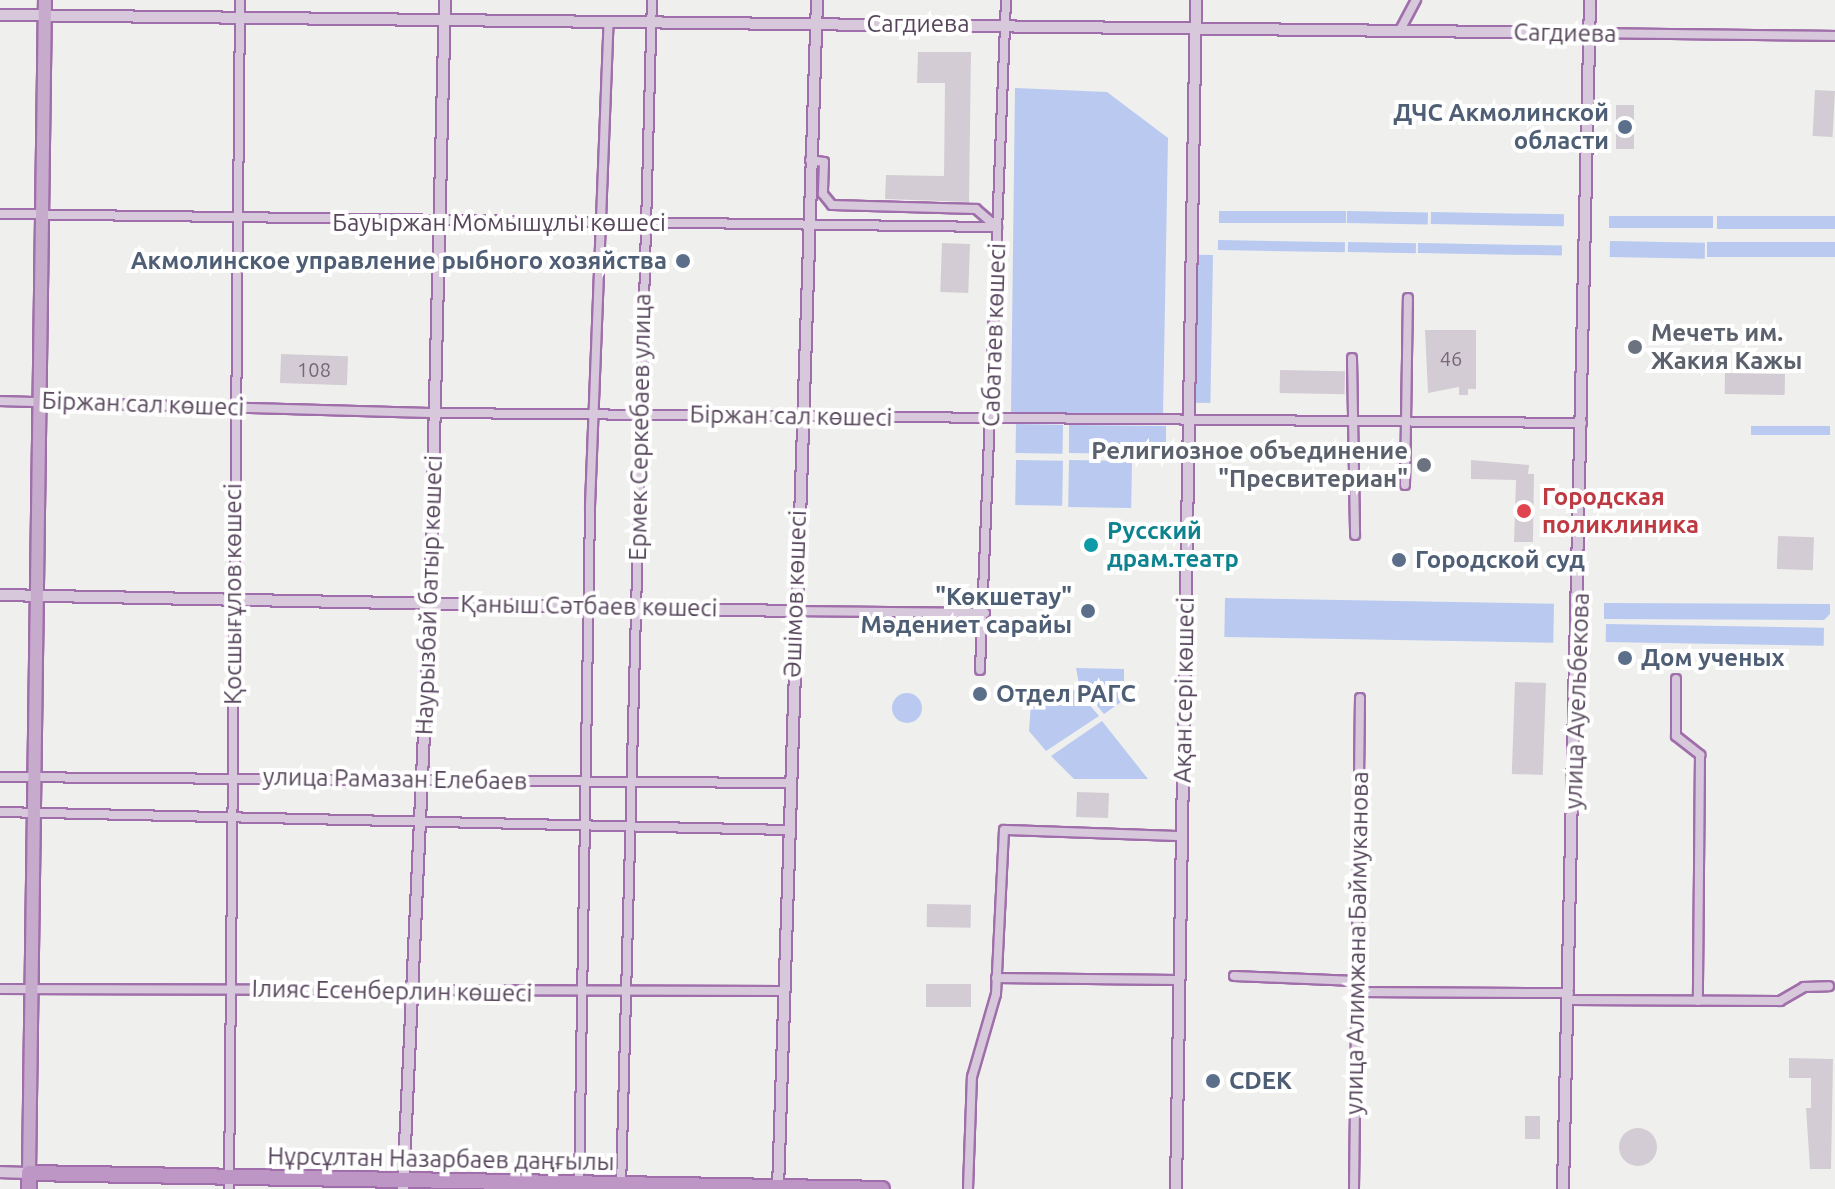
<!DOCTYPE html>
<meta charset="utf-8">
<style>
body{margin:0}
#map{position:relative;width:1835px;height:1189px;overflow:hidden;background:#eff0ed;font-family:Ubuntu,sans-serif}
div>[style]{position:absolute}
[style*='--x']{left:calc(var(--x)*1px);top:calc(var(--y)*1px);width:calc(var(--w)*1px);rotate:calc(var(--a)*1deg)}
.green>*{inset:0;background:#b9c9f0;transform-origin:0 0}
.round{border-radius:50%}
.building>*{inset:0;background:#d4ccd4;transform-origin:0 0}
.roads{filter:drop-shadow(2px 0 #a06eaa) drop-shadow(-2px 0 #a06eaa) drop-shadow(0 2px #a06eaa) drop-shadow(0 -2px #a06eaa)}
.minor>*{height:8px;margin:-4px;padding:0 4px;transform-origin:4px;border-radius:4px;background:#d7c9db}
.tertiary>*{height:10px;margin:-5px;padding:0 5px;transform-origin:5px;border-radius:5px;background:#d7c9db}
.primary>*{height:12px;margin:-6px;padding:0 6px;transform-origin:6px;border-radius:6px;background:#c7abcd}
.trunk>*{height:14px;margin:-7px;padding:0 7px;transform-origin:7px;border-radius:7px;background:#be96c6}
.dots>*{width:22px;height:22px;translate:-50% -50%;box-sizing:border-box;border:4px solid #fff;border-radius:50%}
span{translate:-50% -50%;white-space:nowrap;text-align:center;line-height:1.15;-webkit-text-stroke:8px #fff;paint-order:stroke}
.number-label{font-size:20px;color:#766779}
.number-label span{-webkit-text-stroke-width:0}
.street-label{font-size:24px;color:#56455b}
.service-label{font-size:24px;color:#4e5e75;font-weight:700}
.right{translate:-100% -50%;text-align:right}
.left{translate:0 -50%;text-align:left}
.worship-label{font-size:24px;color:#5b616d;font-weight:700}
.health-label{font-size:24px;color:#be3a42;font-weight:700}
.culture-label{font-size:24px;color:#0d838f;font-weight:700}
</style>
<div id="map">
<div class="green">
<i style="clip-path:polygon(1015px 88px,1107px 92px,1168px 138px,1163px 415px,1011px 412px)"></i>
<i style="left:1219px;top:211px;width:127px;height:12px"></i>
<i style="left:1347px;top:211px;width:81px;height:12px;rotate:1deg"></i>
<i style="left:1431px;top:212px;width:133px;height:12px;rotate:1deg"></i>
<i style="left:1609px;top:216px;width:104px;height:12px"></i>
<i style="left:1717px;top:216px;width:118px;height:13px"></i>
<i style="left:1218px;top:240px;width:127px;height:10px;rotate:1deg"></i>
<i style="left:1610px;top:241px;width:95px;height:16px;rotate:1deg"></i>
<i style="left:1348px;top:242px;width:68px;height:10px;rotate:1deg"></i>
<i style="left:1707px;top:242px;width:128px;height:15px"></i>
<i style="left:1418px;top:243px;width:144px;height:10px;rotate:1deg"></i>
<i style="left:1213px;top:255px;width:148px;height:15px;rotate:91deg"></i>
<i style="left:1016px;top:424px;width:47px;height:29px;rotate:1deg"></i>
<i style="clip-path:polygon(1069px 425px,1166px 426px,1166px 442px,1140px 442px,1132px 454px,1069px 453px)"></i>
<i style="left:1751px;top:426px;width:79px;height:9px"></i>
<i style="left:1016px;top:460px;width:47px;height:45px;rotate:1deg"></i>
<i style="left:1069px;top:460px;width:63px;height:47px;rotate:1deg"></i>
<i style="left:1225px;top:598px;width:329px;height:39px;rotate:1deg"></i>
<i style="clip-path:polygon(1604px 603px,1830px 604px,1830px 614px,1824px 620px,1604px 619px)"></i>
<i style="left:1606px;top:624px;width:218px;height:18px;rotate:1deg"></i>
<i style="clip-path:polygon(1076px 668px,1124px 669px,1124px 700px,1104px 714px,1079px 684px)"></i>
<i style="clip-path:polygon(1032px 690px,1077px 690px,1099px 716px,1046px 751px,1029px 731px)"></i>
<i class="round" style="left:892px;top:693px;width:30px;height:30px"></i>
<i style="clip-path:polygon(1102px 721px,1148px 779px,1074px 779px,1051px 756px)"></i>
</div>
<div class="building">
<i style="clip-path:polygon(918px 52px,971px 52px,969px 202px,885px 199px,886px 175px,944px 176px,945px 83px,917px 83px)"></i>
<i style="left:1815px;top:90px;width:20px;height:46px;rotate:3deg"></i>
<i style="left:1616px;top:105px;width:18px;height:44px"></i>
<i style="left:942px;top:243px;width:28px;height:49px;rotate:2deg"></i>
<i style="clip-path:polygon(1425px 330px,1476px 330px,1476px 389px,1468px 389px,1468px 395px,1459px 395px,1459px 387px,1428px 393px)"></i>
<i style="left:281px;top:354px;width:67px;height:29px;rotate:2deg"></i>
<i style="left:1280px;top:370px;width:65px;height:23px;rotate:1deg"></i>
<i style="left:1725px;top:373px;width:60px;height:21px;rotate:1deg"></i>
<i style="clip-path:polygon(1471px 460px,1529px 465px,1528px 474px,1534px 474px,1533px 542px,1514px 542px,1516px 480px,1471px 479px)"></i>
<i style="left:1778px;top:536px;width:36px;height:33px;rotate:2deg"></i>
<i style="left:1515px;top:682px;width:31px;height:92px;rotate:2deg"></i>
<i style="left:1077px;top:792px;width:32px;height:25px;rotate:2deg"></i>
<i style="left:927px;top:904px;width:44px;height:23px;rotate:1deg"></i>
<i style="left:926px;top:984px;width:45px;height:23px"></i>
<i style="clip-path:polygon(1789px 1058px,1833px 1059px,1831px 1169px,1810px 1169px,1806px 1108px,1811px 1108px,1811px 1078px,1789px 1078px)"></i>
<i style="left:1525px;top:1116px;width:15px;height:23px"></i>
<i class="round" style="left:1619px;top:1128px;width:38px;height:38px"></i>
</div>
<div class="roads">
<div class="minor">
<i style="--x:1400;--y:30;--w:34;--a:-62"></i>
<i style="--x:1590;--y:33;--w:245;--a:0.7"></i>
<i style="--x:810;--y:160;--w:14;--a:8"></i>
<i style="--x:824;--y:162;--w:32;--a:92"></i>
<i style="--x:823;--y:194;--w:14;--a:51"></i>
<i style="--x:832;--y:205;--w:144;--a:1.6"></i>
<i style="--x:976;--y:209;--w:28;--a:41"></i>
<i style="--x:0;--y:214;--w:997;--a:0.75"></i>
<i style="--x:1352;--y:358;--w:177;--a:89"></i>
<i style="--x:0;--y:401;--w:435;--a:1.6"></i>
<i style="--x:435;--y:413;--w:1147;--a:0.5"></i>
<i style="--x:1405;--y:485;--w:187;--a:-89.1"></i>
<i style="--x:794;--y:611;--w:191;--a:0.6"></i>
<i style="--x:980;--y:670;--w:671;--a:-87.78"></i>
<i style="--x:1676;--y:679;--w:57;--a:90"></i>
<i style="--x:1676;--y:736;--w:31;--a:38"></i>
<i style="--x:1700;--y:755;--w:246;--a:90.5"></i>
<i style="--x:0;--y:777;--w:789;--a:0.44"></i>
<i style="--x:0;--y:812;--w:788;--a:1.31"></i>
<i style="--x:1234;--y:976;--w:122;--a:2.3"></i>
<i style="--x:996;--y:978;--w:181;--a:0.6"></i>
<i style="--x:0;--y:989;--w:784;--a:0.15"></i>
<i style="--x:1356;--y:992;--w:213;--a:0.3"></i>
<i style="--x:1569;--y:1000;--w:211;--a:0.3"></i>
<i style="--x:1780;--y:1001;--w:28;--a:-30"></i>
<i style="--x:1804;--y:987;--w:25;--a:-2"></i>
<i style="--x:579;--y:1187;--w:681;--a:-89.07"></i>
<i style="--x:590;--y:506;--w:485;--a:-87.8"></i>
<i style="--x:621;--y:1188;--w:1188;--a:-88.51"></i>
<i style="--x:229;--y:1189;--w:1189;--a:-89.47"></i>
<i style="--x:968;--y:1189;--w:112;--a:-88"></i>
<i style="--x:972;--y:1077;--w:86;--a:-73.9"></i>
<i style="--x:996;--y:994;--w:164;--a:-87.2"></i>
<i style="--x:1004;--y:830;--w:176;--a:2"></i>
<i style="--x:1354;--y:1189;--w:491;--a:-89.3"></i>
</div>
<div class="tertiary">
<i style="--x:0;--y:15;--w:1590;--a:0.65"></i>
<i style="--x:0;--y:595;--w:793;--a:1.16"></i>
<i style="--x:0;--y:1172;--w:29;--a:2"></i>
<i style="--x:403;--y:1189;--w:587;--a:-87.36"></i>
<i style="--x:430;--y:603;--w:603;--a:-88.58"></i>
<i style="--x:778;--y:1189;--w:1190;--a:-88.12"></i>
<i style="--x:1176;--y:1189;--w:1189;--a:-89.04"></i>
<i style="--x:1563;--y:1189;--w:1189;--a:-88.7"></i>
</div>
<div class="primary">
<i style="--x:29;--y:1173;--w:1173;--a:-89.22"></i>
</div>
<div class="trunk">
<i style="--x:29;--y:1189;--w:16;--a:-90"></i>
<i style="--x:29;--y:1173;--w:853;--a:1.07"></i>
</div>
</div>
<div class="dots">
<i style="left:1625px;top:127px;background:#5c6f8a"></i>
<i style="left:683px;top:261px;background:#5c6f8a"></i>
<i style="left:1635px;top:347px;background:#6b7280"></i>
<i style="left:1424px;top:465px;background:#6b7280"></i>
<i style="left:1524px;top:511px;background:#e0444e"></i>
<i style="left:1091px;top:545px;background:#0f9aa8"></i>
<i style="left:1399px;top:560px;background:#5c6f8a"></i>
<i style="left:1088px;top:611px;background:#5c6f8a"></i>
<i style="left:1625px;top:658px;background:#5c6f8a"></i>
<i style="left:980px;top:694px;background:#5c6f8a"></i>
<i style="left:1213px;top:1081px;background:#5c6f8a"></i>
</div>
<div class="number-label">
<span style="left:1451px;top:358px">46</span>
<span style="left:314px;top:369px">108</span>
</div>
<div class="street-label">
<span style="left:918px;top:24px">Сагдиева</span>
<span style="left:1565px;top:33px;rotate:1deg">Сагдиева</span>
<span style="left:499px;top:223px">Бауыржан Момышұлы көшесі</span>
<span style="left:994px;top:335px;rotate:-88deg">Сабатаев көшесі</span>
<span style="left:143px;top:404px;rotate:2deg">Біржан сал көшесі</span>
<span style="left:791px;top:416px;rotate:1deg">Біржан сал көшесі</span>
<span style="left:640px;top:427px;rotate:-89deg">Ермек Серкебаев улица</span>
<span style="left:233px;top:594px;rotate:-90deg">Қосшығұлов көшесі</span>
<span style="left:795px;top:594px;rotate:-88deg">Әшімов көшесі</span>
<span style="left:429px;top:595px;rotate:-88deg">Наурызбай батыр көшесі</span>
<span style="left:589px;top:606px;rotate:1deg">Қаныш Сәтбаев көшесі</span>
<span style="left:1184px;top:690px;rotate:-89deg">Ақан сері көшесі</span>
<span style="left:1577px;top:701px;rotate:-88deg">улица Ауельбекова</span>
<span style="left:395px;top:779px;rotate:1deg">улица Рамазан Елебаев</span>
<span style="left:1357px;top:943px;rotate:-89deg">улица Алимжана Баймуканова</span>
<span style="left:392px;top:991px;rotate:1deg">Ілияс Есенберлин көшесі</span>
<span style="left:441px;top:1159px;rotate:1deg">Нұрсұлтан Назарбаев даңғылы</span>
</div>
<div class="service-label">
<span class="right" style="left:1609px;top:127px">ДЧС Акмолинской<br>области</span>
<span class="right" style="left:667px;top:261px">Акмолинское управление рыбного хозяйства</span>
<span class="left" style="left:1415px;top:560px">Городской суд</span>
<span class="right" style="left:1072px;top:611px">"Көкшетау"<br>Мәдениет сарайы</span>
<span class="left" style="left:1641px;top:658px">Дом ученых</span>
<span class="left" style="left:996px;top:694px">Отдел РАГС</span>
<span class="left" style="left:1229px;top:1081px">CDEK</span>
</div>
<div class="worship-label">
<span class="left" style="left:1651px;top:347px">Мечеть им.<br>Жакия Кажы</span>
<span class="right" style="left:1408px;top:465px">Религиозное объединение<br>"Пресвитериан"</span>
</div>
<div class="health-label">
<span class="left" style="left:1542px;top:511px">Городская<br>поликлиника</span>
</div>
<div class="culture-label">
<span class="left" style="left:1107px;top:545px">Русский<br>драм.театр</span>
</div>
</div>
